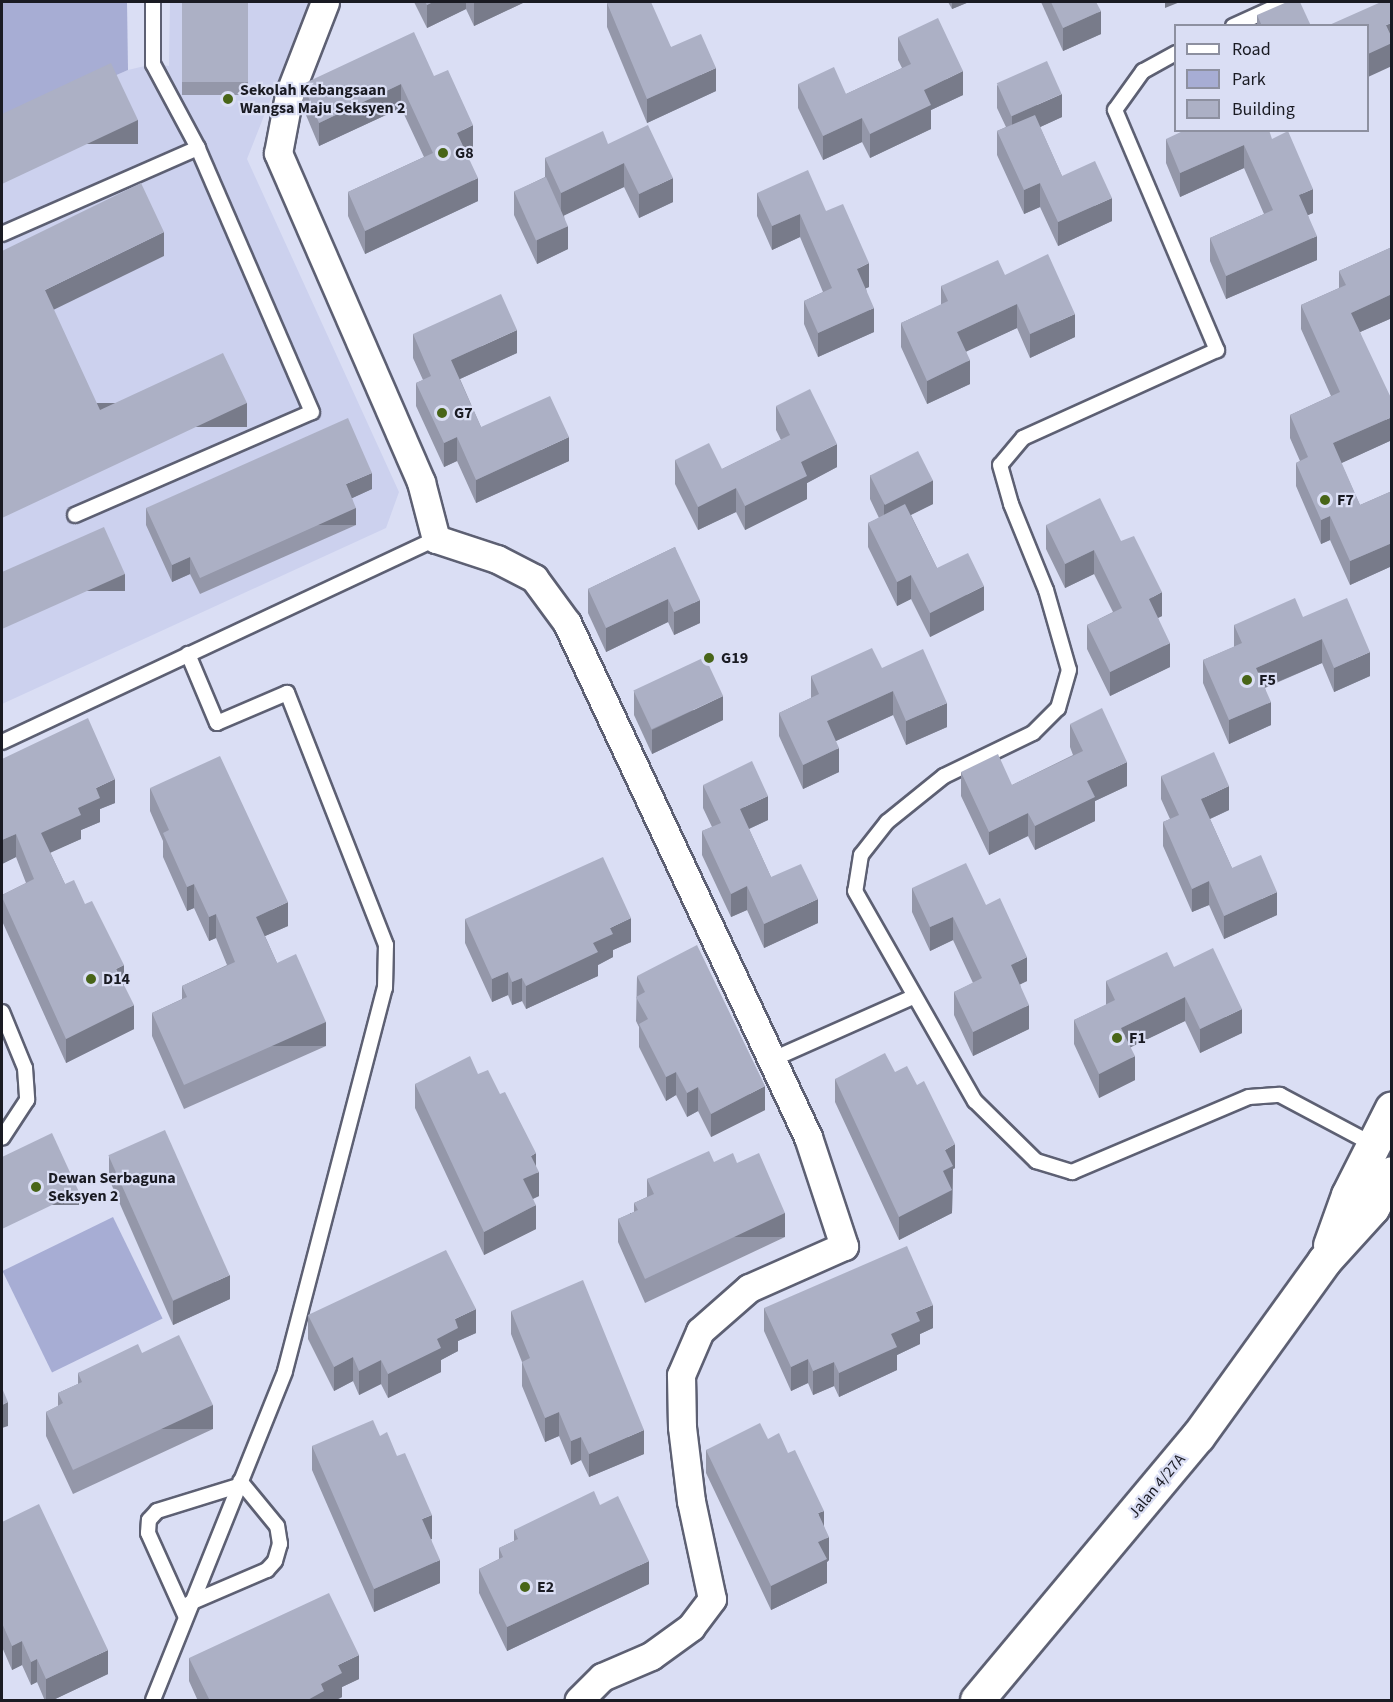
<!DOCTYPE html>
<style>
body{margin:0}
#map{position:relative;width:1393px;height:1702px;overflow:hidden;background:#dadef4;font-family:"Source Sans 3",sans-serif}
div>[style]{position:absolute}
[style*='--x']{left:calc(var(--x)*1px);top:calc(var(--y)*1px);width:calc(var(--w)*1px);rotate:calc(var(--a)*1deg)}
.built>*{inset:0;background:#ccd1ee}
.green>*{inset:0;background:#a7add4;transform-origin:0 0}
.roads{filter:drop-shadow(2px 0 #5d6073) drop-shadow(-2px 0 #5d6073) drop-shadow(0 2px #5d6073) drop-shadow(0 -2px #5d6073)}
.service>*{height:14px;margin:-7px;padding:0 7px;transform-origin:7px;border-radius:7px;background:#fff}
.minor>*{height:27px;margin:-13.5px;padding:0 13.5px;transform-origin:13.5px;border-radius:13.5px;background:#fff}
.tertiary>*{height:33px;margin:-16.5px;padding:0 16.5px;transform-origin:16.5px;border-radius:16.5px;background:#fff}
.wall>*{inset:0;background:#9497a9;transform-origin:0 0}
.shaded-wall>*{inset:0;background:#787b8a;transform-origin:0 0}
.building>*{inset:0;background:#acb0c5;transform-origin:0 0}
.dots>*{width:16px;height:16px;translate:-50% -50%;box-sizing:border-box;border:3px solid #dadef4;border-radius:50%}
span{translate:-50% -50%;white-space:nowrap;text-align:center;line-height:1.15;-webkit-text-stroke:4.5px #dadef4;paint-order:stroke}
.poi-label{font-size:16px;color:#1a1b23;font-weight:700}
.left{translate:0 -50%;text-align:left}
.street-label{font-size:16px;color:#1a1b23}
.frame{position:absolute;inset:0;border:3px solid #1a1b23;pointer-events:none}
.legend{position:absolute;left:1174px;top:24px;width:195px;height:108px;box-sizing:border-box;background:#dadef4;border:2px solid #8d90a0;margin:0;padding:8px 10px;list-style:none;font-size:18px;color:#1a1b23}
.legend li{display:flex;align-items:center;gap:12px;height:30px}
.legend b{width:30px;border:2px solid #8d90a0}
</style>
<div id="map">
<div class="built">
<i style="clip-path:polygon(170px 2px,309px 2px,247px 159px,399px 492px,386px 528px,2px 704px,2px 125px,128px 70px,153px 64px,169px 66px)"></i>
</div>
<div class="green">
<i style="clip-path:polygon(2px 2px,127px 2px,128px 70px,2px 125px)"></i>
<i style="left:113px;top:1217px;width:113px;height:123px;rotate:64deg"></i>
</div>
<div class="roads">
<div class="service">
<i style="--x:1233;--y:26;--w:58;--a:-24.4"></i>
<i style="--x:1176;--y:53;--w:38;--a:151"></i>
<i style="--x:1143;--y:71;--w:48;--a:125.7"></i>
<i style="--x:1115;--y:110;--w:261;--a:67"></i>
<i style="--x:1217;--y:350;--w:213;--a:155.6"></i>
<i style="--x:1023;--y:438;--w:35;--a:130"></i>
<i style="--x:1000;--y:465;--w:41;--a:74.2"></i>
<i style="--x:1011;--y:504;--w:93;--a:67.9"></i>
<i style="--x:1046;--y:590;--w:83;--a:74"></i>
<i style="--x:1069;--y:670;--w:40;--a:106"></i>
<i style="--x:1058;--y:708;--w:35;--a:135"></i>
<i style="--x:1033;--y:733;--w:99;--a:154.2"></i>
<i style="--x:944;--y:776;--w:73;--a:141.1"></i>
<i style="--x:887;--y:822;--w:42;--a:128.2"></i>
<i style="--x:861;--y:855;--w:36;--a:99"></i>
<i style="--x:855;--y:891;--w:242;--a:60.3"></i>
<i style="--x:975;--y:1101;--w:86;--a:44.5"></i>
<i style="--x:1036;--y:1161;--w:38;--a:17"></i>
<i style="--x:1072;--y:1172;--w:192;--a:-23"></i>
<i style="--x:1249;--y:1097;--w:31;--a:-4"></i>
<i style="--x:1280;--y:1095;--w:106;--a:28"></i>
<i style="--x:2;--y:234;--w:214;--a:-23.7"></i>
<i style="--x:198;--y:148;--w:95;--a:-118.2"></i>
<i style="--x:153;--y:64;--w:62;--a:-90"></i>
<i style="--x:75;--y:515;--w:258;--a:-23.5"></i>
<i style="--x:312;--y:412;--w:288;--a:-113.4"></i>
<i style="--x:2;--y:742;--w:479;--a:-25.1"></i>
<i style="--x:2;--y:1012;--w:61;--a:67.7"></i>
<i style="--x:25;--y:1068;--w:32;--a:86"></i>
<i style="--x:27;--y:1100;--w:45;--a:123.3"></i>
<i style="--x:771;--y:1060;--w:155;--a:-23.9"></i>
<i style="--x:190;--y:1603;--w:84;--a:-23.2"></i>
<i style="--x:267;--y:1570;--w:12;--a:-48"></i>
<i style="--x:275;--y:1561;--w:18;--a:-74"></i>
<i style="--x:280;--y:1544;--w:18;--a:-99"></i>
<i style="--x:277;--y:1526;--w:58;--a:-129.4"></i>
<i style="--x:185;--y:1615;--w:90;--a:-114.3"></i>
<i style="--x:148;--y:1533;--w:13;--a:-86"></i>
<i style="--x:149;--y:1520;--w:12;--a:-48"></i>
<i style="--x:157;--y:1511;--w:85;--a:-17.2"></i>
<i style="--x:153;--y:1700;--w:354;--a:-68.1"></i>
<i style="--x:285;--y:1371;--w:396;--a:-75.4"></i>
<i style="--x:385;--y:988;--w:43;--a:-88.7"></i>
<i style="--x:386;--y:945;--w:271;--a:-111.4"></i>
<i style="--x:287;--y:693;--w:76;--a:156.8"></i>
<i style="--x:217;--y:723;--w:75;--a:-112.8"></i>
</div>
<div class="minor">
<i style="--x:325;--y:2;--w:100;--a:111.2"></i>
<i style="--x:289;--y:95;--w:59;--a:100.7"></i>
<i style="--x:278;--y:153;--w:359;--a:66.5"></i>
<i style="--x:421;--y:482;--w:59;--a:75.3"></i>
<i style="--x:436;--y:539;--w:64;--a:18.2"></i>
<i style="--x:497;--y:559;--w:42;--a:27.2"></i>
<i style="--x:534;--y:578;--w:56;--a:53.7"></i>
<i style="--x:567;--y:623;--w:568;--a:64.88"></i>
<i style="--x:808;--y:1137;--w:115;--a:71.7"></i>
<i style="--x:844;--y:1246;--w:104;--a:156.1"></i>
<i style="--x:749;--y:1288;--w:65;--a:138.7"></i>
<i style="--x:700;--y:1331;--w:48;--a:113.4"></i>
<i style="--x:681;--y:1375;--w:52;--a:88.9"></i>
<i style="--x:682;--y:1427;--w:75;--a:83.1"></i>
<i style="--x:691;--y:1501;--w:100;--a:77.9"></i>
<i style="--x:712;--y:1599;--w:35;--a:127"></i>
<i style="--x:691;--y:1627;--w:49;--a:144.1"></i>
<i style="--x:651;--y:1656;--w:53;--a:156.8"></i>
<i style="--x:602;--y:1677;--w:33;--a:135"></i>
</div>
<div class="tertiary">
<i style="--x:1330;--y:1245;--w:53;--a:-70.2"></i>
<i style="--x:1348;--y:1195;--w:97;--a:-63.2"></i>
<i style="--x:977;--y:1700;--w:344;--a:-50.1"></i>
<i style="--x:1198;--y:1436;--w:216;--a:-54.2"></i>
<i style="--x:1324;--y:1261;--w:72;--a:-47.8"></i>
<i style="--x:1372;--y:1208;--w:40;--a:-60.3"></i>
</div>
</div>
<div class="wall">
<i style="left:182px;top:2px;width:66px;height:93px"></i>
<i style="clip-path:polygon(414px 2px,525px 2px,474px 26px,466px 9px,427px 28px)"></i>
<i style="clip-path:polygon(948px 2px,969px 2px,952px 9px)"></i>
<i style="clip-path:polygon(1041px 2px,1096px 2px,1101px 34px,1063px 51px)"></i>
<i style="clip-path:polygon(607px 3px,671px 47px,716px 91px,647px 123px,607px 27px)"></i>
<i style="clip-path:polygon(1257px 15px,1311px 26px,1257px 26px)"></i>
<i style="clip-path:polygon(898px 37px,963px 95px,931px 110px,931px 129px,870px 158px,862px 142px,823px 160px,798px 108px,798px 84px,846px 94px,902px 68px,898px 60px)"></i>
<i style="clip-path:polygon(434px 76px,473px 149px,466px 152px,478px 201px,365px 254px,348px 216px,348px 192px,424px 157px,401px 108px,319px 146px,303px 108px,303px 84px)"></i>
<i style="clip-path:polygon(997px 85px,1062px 117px,1040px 127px,1062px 176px,1112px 221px,1058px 246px,1040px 207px,1024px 214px,997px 155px,997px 131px,1006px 127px,997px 108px)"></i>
<i style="clip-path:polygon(1166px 139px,1272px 139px,1313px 213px,1308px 215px,1317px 260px,1226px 299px,1210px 261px,1210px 238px,1264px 214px,1244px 168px,1180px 197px,1166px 163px)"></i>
<i style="clip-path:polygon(608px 144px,673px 202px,639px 218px,624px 187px,564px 215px,568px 249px,537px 264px,514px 215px,514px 192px,545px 177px,545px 158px)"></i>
<i style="clip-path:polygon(757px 193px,826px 211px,869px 287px,866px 288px,874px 332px,818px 357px,804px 324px,804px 301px,823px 292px,800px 237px,772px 250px,757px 216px)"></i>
<i style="clip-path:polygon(1392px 247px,1392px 318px,1360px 332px,1392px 440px,1341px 463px,1360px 505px,1392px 491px,1392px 566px,1350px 585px,1330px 540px,1321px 544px,1296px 486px,1296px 463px,1300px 461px,1290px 438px,1290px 415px,1331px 396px,1301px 329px,1301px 305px,1339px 288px,1339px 271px)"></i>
<i style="clip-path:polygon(1005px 275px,1075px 337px,1030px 358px,1017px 328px,966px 351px,970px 384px,927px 404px,901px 347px,901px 323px,941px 305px,941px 286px)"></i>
<i style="clip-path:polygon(413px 334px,517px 353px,460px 379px,481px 427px,569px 461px,476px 503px,457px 461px,444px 467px,416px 406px,416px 383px,423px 380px,413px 358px)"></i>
<i style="clip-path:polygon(776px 406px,837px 467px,807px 483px,807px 499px,745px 530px,736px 512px,698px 530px,675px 484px,675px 460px,722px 469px,781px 440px,776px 430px)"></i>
<i style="clip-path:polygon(870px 475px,933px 504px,911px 515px,937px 568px,984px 610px,930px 637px,911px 599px,897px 606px,868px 547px,868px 523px,879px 518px,870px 499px)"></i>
<i style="clip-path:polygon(372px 489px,352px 498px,356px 525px,200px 594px,190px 574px,172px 582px,146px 525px,146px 508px)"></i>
<i style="clip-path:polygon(1046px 525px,1121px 541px,1162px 616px,1158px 618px,1170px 667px,1110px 696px,1087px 649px,1087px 625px,1113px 612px,1094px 574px,1065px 588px,1046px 549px)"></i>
<i style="clip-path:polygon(675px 547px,700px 623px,674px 635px,668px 622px,606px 652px,588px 613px,588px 589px)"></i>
<i style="clip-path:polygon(1303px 617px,1370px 676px,1334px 692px,1322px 663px,1265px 688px,1271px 725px,1229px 744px,1203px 683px,1203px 660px,1234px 647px,1234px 625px)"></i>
<i style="clip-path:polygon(882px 668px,947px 727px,906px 745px,893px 715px,836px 741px,839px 772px,803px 789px,779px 736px,779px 713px,811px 698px,811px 676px)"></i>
<i style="clip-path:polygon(634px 691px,723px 720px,652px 754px,634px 715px)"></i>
<i style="clip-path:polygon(1070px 724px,1127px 786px,1095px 801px,1095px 821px,1035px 850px,1028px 836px,989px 855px,961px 796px,961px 772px,1012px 785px,1073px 755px,1070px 747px)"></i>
<i style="clip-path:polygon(2px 759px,115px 803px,100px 809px,100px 822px,81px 830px,81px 839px,50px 852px,65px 884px,124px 985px,134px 1029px,66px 1063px,2px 921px,2px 895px,26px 883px,16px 857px,2px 864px)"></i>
<i style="clip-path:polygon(1161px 776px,1229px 810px,1210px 819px,1232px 868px,1277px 915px,1224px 939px,1209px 905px,1192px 912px,1163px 846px,1163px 822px,1170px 819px,1161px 799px)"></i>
<i style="clip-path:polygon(703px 785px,768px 820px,749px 829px,771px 877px,818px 923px,764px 948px,747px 910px,731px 917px,702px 855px,702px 831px,712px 827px,703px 808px)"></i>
<i style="clip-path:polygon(150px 788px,288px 926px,265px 936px,277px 963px,326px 1046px,184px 1109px,152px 1036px,152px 1013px,182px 999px,182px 986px,227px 965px,216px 938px,209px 941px,194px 908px,187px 911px,163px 857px,163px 841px,150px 811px)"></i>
<i style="clip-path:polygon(912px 888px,986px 905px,1027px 981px,1020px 984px,1029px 1029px,973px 1056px,954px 1015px,954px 992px,973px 983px,953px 940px,930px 951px,912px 912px)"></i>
<i style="clip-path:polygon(465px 919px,631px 942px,613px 950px,613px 957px,598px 965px,598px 976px,526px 1009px,522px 1001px,512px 1005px,508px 995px,492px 1002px,465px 943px)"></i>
<i style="clip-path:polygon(1174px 967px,1242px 1033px,1200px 1053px,1185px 1021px,1130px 1047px,1135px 1080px,1099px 1098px,1074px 1044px,1074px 1020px,1106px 1005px,1106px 981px)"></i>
<i style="clip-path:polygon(637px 976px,765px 1110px,711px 1137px,698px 1111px,687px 1117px,676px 1095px,666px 1101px,639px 1047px,639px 1027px,636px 1021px)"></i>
<i style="clip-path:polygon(895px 1072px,955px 1168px,953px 1169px,952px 1213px,899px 1240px,835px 1102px,835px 1079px)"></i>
<i style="clip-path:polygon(478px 1074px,536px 1167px,539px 1196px,533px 1199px,536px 1229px,484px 1255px,415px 1108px,415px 1084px)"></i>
<i style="clip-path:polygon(109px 1156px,230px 1299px,173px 1325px,109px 1179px)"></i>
<i style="clip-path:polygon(714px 1162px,737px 1163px,785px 1237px,645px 1303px,618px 1242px,618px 1219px,634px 1212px,634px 1203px,647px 1197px,647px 1179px)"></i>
<i style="clip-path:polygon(764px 1308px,933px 1328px,920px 1334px,920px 1344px,897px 1355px,897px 1370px,839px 1397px,834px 1386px,813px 1395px,808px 1383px,791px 1391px,764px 1331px)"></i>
<i style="clip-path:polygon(511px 1311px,644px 1454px,589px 1477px,581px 1460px,571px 1465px,559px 1436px,545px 1442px,522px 1386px,522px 1362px,511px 1334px)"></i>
<i style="clip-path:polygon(308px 1315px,476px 1333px,458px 1341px,458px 1351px,441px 1360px,441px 1372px,388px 1398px,381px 1384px,359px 1395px,353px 1381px,334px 1391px,308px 1339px)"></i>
<i style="clip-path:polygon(142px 1353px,213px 1429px,73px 1494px,46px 1436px,46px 1412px,58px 1406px,58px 1393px,78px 1384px,78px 1373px)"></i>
<i style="clip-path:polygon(380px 1436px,432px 1539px,431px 1539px,440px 1583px,374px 1612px,312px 1470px,312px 1446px)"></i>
<i style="clip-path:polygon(768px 1439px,824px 1526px,829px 1560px,827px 1562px,827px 1583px,771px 1610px,706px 1473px,706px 1450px)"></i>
<i style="clip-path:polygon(600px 1505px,649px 1584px,507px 1651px,479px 1593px,479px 1569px,499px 1559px,499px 1548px,514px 1541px,514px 1530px)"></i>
<i style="clip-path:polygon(2px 1522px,108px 1674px,51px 1701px,45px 1701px,37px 1682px,31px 1685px,22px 1665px,12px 1670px,2px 1647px)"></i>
<i style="clip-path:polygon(189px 1658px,359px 1679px,342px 1687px,342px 1697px,334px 1701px,198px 1701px,189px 1681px)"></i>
</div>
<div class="shaded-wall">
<i style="clip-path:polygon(433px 2px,466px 2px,466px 9px,427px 28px,427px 5px)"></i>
<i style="clip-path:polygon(477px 2px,525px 2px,474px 26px,474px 3px)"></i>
<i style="clip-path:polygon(952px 2px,969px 2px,952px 9px)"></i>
<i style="clip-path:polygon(1165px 2px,1180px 2px,1165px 8px)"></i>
<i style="clip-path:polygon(1101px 11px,1101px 34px,1063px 51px,1063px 28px)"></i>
<i style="clip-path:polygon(1392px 23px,1392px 66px,1368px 77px,1368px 54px,1386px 25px)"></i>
<i style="clip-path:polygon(716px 68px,716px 91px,647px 123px,647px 99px)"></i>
<i style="clip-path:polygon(963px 71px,963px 95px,931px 110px,931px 129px,870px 158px,870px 134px,924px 90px)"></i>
<i style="clip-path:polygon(401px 84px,401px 108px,319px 146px,319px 123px)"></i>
<i style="clip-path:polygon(1062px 94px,1062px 117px,1012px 140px,1012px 116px)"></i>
<i style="clip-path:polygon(862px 118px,862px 142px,823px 160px,823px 136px)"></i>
<i style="left:138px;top:120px;width:24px;height:150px;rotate:90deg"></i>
<i style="clip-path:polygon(473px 125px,473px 149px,457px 157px,457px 133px)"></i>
<i style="clip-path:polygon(1244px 145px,1244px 168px,1180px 197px,1180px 173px)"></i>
<i style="clip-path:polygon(624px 163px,624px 187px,561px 217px,561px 193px)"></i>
<i style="clip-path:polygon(478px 178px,478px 201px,365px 254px,365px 231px)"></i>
<i style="clip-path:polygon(673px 178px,673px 202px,639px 218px,639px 194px)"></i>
<i style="clip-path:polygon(1040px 183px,1040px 207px,1024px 214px,1024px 190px)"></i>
<i style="clip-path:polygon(1313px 189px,1313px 213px,1299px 219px,1299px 195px)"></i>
<i style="clip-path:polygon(1112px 198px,1112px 221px,1058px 246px,1058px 222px)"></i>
<i style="clip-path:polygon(800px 214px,800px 237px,772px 250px,772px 226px)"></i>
<i style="clip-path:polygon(568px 226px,568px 249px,537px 264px,537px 240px)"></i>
<i style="clip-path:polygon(164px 232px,164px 256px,45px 314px,45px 290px)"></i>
<i style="clip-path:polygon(1317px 236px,1317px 260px,1226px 299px,1226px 276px)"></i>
<i style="clip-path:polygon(869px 263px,869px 287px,857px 292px,857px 269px)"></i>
<i style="clip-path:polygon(1392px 294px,1392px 318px,1351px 336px,1351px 313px)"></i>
<i style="clip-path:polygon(1017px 304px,1017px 328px,957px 356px,957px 332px)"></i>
<i style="clip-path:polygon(874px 308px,874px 332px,818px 357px,818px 333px)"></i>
<i style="clip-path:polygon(1075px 314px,1075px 337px,1030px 358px,1030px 334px)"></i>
<i style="clip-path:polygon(517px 330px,517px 353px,451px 383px,451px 360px)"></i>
<i style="clip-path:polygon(970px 360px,970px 384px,927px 404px,927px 381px)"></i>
<i style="left:247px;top:403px;width:24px;height:271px;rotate:90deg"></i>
<i style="clip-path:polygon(1392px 417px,1392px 440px,1333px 467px,1333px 443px)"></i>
<i style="clip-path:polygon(457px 437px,457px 461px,444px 467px,444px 443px)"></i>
<i style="clip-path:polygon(569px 437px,569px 461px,476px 503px,476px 480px)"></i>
<i style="clip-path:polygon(837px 444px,837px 467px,807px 483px,807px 499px,745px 530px,745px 506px,801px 462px)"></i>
<i style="clip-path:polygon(372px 473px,372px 489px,346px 501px,346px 484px)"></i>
<i style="clip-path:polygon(933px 480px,933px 504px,884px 528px,884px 504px)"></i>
<i style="clip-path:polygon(736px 488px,736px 512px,698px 530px,698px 507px)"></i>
<i style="left:356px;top:508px;width:17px;height:171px;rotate:90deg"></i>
<i style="clip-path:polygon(1330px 516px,1330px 540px,1321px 544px,1321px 520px)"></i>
<i style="clip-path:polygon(1392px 543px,1392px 566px,1350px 585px,1350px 561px)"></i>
<i style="clip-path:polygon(1094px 550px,1094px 574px,1065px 588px,1065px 564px)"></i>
<i style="clip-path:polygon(190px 557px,190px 574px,172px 582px,172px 565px)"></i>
<i style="left:125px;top:574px;width:17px;height:135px;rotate:90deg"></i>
<i style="clip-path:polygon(911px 575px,911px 599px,897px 606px,897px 582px)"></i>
<i style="clip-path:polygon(984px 586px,984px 610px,930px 637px,930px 613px)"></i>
<i style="clip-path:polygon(1162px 592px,1162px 616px,1149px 622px,1149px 599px)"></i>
<i style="clip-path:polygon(668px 599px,668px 622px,606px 652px,606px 628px)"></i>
<i style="clip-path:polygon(700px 600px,700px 623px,674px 635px,674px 612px)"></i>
<i style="clip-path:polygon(1322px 639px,1322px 663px,1256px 691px,1256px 668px)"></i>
<i style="clip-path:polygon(1170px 643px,1170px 667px,1110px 696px,1110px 672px)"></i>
<i style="clip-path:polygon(1370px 652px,1370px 676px,1334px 692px,1334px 668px)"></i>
<i style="clip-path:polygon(893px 691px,893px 715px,827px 745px,827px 721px)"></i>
<i style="clip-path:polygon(723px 696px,723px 720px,652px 754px,652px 730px)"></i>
<i style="clip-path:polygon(1271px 702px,1271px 725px,1229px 744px,1229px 720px)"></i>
<i style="clip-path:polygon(947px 703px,947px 727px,906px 745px,906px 721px)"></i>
<i style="clip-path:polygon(839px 748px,839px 772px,803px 789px,803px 765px)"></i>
<i style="clip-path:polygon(1127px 762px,1127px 786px,1095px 801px,1095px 821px,1035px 850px,1035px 826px,1087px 781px)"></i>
<i style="clip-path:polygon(115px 779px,115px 803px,100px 809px,100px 822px,81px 830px,81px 839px,41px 857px,41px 833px,78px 808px,96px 788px)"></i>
<i style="clip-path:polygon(1229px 786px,1229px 810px,1201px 823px,1201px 799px)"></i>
<i style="clip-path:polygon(768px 796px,768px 820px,740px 833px,740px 809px)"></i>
<i style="clip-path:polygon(1028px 813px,1028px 836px,989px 855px,989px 832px)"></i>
<i style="clip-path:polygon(16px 834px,16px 857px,2px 864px,2px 840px)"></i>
<i style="clip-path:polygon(1209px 881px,1209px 905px,1192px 912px,1192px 889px)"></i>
<i style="clip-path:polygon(194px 884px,194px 908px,187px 911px,187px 887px)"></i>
<i style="clip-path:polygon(747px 886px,747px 910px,731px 917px,731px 894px)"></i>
<i style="clip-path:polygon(1277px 892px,1277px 915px,1224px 939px,1224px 916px)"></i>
<i style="clip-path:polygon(818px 899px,818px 923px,764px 948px,764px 924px)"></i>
<i style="clip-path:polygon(288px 902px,288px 926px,256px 940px,256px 917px)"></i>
<i style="clip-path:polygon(216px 914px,216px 938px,209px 941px,209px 917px)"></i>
<i style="clip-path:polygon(953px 917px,953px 940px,930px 951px,930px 927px)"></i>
<i style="clip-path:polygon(631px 918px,631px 942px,613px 950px,613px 957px,598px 965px,598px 976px,526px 1009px,526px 986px,593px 943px,610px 928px)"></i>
<i style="clip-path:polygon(1027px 957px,1027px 981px,1011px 989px,1011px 965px)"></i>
<i style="clip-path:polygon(124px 965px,124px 989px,116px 969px)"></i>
<i style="clip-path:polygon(508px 972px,508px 995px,492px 1002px,492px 979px)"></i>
<i style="clip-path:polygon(522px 978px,522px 1001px,512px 1005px,512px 982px)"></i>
<i style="clip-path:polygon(1185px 997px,1185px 1021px,1121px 1052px,1121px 1028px)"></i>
<i style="clip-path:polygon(134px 1005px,134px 1029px,66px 1063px,66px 1039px)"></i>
<i style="clip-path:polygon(1029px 1005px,1029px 1029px,973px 1056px,973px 1032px)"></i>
<i style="clip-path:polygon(1242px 1009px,1242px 1033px,1200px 1053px,1200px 1029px)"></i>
<i style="left:326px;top:1022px;width:24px;height:155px;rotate:90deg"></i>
<i style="clip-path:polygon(1135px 1056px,1135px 1080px,1099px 1098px,1099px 1074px)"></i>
<i style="clip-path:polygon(676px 1072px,676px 1095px,666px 1101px,666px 1077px)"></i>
<i style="clip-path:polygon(765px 1086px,765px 1110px,711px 1137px,711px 1114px)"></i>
<i style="clip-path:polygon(698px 1087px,698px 1111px,687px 1117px,687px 1093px)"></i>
<i style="clip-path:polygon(955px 1144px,955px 1168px,953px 1169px,952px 1213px,899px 1240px,899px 1217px,943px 1171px,945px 1150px)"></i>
<i style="clip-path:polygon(536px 1153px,536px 1173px,539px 1172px,539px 1196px,523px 1203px,523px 1179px,531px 1156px)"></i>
<i style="left:79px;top:1192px;width:13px;height:85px;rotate:90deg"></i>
<i style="clip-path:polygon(536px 1205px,536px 1229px,484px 1255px,484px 1232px)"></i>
<i style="left:785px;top:1213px;width:24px;height:155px;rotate:90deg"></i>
<i style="clip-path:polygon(230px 1275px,230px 1299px,173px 1325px,173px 1301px)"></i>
<i style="clip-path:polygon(933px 1305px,933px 1328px,920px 1334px,920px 1344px,897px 1355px,897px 1370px,839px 1397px,839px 1373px,891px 1334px,916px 1312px)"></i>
<i style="clip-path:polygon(476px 1309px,476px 1333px,458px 1341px,458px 1351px,441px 1360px,441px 1372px,388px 1398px,388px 1374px,437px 1339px,455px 1319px)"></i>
<i style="clip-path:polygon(353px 1357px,353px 1381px,334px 1391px,334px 1367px)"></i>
<i style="clip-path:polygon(808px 1359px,808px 1383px,791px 1391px,791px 1367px)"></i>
<i style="clip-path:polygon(381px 1360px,381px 1384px,359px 1395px,359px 1371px)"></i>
<i style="clip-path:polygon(834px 1362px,834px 1386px,813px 1395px,813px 1371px)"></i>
<i style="clip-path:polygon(8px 1402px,8px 1426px,2px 1428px,2px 1405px)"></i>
<i style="left:213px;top:1405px;width:24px;height:154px;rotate:90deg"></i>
<i style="clip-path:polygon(559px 1412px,559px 1436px,545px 1442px,545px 1418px)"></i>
<i style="clip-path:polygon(644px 1430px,644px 1454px,589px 1477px,589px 1454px)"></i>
<i style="clip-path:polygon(581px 1437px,581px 1460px,571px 1465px,571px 1441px)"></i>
<i style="clip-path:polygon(824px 1511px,824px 1534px,818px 1513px)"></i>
<i style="clip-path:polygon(432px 1515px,432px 1539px,422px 1543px,422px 1519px)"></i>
<i style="clip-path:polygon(829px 1537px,829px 1560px,827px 1562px,827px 1583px,771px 1610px,771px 1586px,818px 1542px)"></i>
<i style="clip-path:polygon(440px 1560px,440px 1583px,374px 1612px,374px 1589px)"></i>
<i style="clip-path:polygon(649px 1561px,649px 1584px,507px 1651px,507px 1627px)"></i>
<i style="clip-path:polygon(22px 1641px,22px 1665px,12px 1670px,12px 1646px)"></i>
<i style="clip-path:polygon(108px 1650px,108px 1674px,51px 1701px,46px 1701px,46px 1679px)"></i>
<i style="clip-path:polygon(359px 1655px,359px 1679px,342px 1687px,342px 1697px,334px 1701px,306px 1701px,338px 1665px)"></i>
<i style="clip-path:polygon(37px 1659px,37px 1682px,31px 1685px,31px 1662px)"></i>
</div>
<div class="building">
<i style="left:182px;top:2px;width:66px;height:80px"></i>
<i style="clip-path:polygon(425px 2px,433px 2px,427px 5px)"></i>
<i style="clip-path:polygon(612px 2px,651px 2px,671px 47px,701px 34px,716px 68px,647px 99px,607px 3px)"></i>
<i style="clip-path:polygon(1051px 2px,1096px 2px,1101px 11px,1063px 28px)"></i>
<i style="clip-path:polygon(1287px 2px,1300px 2px,1311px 26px,1262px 26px,1257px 15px)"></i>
<i style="clip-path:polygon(1381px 2px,1392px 2px,1392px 23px,1386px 25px,1392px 38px,1392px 43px,1368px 54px,1368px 26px,1327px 26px)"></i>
<i style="clip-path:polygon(938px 18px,963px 71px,924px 90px,931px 105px,870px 134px,862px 118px,823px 136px,798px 84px,834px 67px,846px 94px,911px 64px,898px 37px)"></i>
<i style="clip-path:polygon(414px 32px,434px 76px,448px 70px,473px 125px,457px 133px,478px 178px,365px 231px,348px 192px,433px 153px,401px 84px,319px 123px,303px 84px)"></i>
<i style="left:1047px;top:61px;width:36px;height:55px;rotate:66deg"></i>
<i style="clip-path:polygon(111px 63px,138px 120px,2px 184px,2px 114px)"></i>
<i style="clip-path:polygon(1035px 115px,1062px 176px,1095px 161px,1112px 198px,1058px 222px,1040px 183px,1024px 190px,997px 131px)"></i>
<i style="clip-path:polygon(648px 125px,673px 178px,639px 194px,624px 163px,561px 193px,545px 158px,603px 131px,608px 144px)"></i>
<i style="clip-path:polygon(1185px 130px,1269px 130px,1272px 139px,1288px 131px,1313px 189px,1299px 195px,1317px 236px,1226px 276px,1210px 238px,1273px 210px,1244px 145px,1180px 173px,1166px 139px)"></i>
<i style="clip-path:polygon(808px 170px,826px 211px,843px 204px,869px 263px,857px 269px,874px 308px,818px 333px,804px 301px,832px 288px,800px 214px,772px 226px,757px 193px)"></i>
<i style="left:546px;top:177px;width:54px;height:35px;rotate:66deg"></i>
<i style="clip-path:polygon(141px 183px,164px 232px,45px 290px,100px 410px,223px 353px,247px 403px,2px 518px,2px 251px)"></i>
<i style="clip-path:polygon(1392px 247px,1392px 294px,1351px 313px,1392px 400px,1392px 417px,1333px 443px,1360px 505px,1392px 491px,1392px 543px,1350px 561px,1330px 516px,1321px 520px,1296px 463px,1308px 457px,1290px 415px,1340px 392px,1301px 305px,1346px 285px,1339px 271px)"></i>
<i style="clip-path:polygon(1048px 254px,1075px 314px,1030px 334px,1017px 304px,957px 332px,970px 360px,927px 381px,901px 323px,948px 301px,941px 286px,998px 260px,1005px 275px)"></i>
<i style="clip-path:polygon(501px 294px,517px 330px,451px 360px,481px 427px,550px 396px,569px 437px,476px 480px,457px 437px,444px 443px,416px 383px,431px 376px,413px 334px)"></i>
<i style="clip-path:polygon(810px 389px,837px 444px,801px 462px,807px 476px,745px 506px,736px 488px,698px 507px,675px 460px,709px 443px,722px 469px,790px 435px,776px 406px)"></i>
<i style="clip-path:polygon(348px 418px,372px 473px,346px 484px,356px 508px,200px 578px,190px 557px,172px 565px,146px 508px)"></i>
<i style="left:918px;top:451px;width:33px;height:54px;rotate:63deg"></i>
<i style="clip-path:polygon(1100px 498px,1121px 541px,1134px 536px,1162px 592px,1149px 599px,1170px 643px,1110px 672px,1087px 625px,1122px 608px,1094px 550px,1065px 564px,1046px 525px)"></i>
<i style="clip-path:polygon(905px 504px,937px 568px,968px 553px,984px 586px,930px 613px,911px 575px,897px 582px,868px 523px)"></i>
<i style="clip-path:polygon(104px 527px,125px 574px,2px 629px,2px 572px)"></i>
<i style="clip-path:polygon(675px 547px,700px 600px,674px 612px,668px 599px,606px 628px,588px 589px)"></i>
<i style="clip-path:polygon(1295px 598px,1303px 617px,1347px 598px,1370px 652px,1334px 668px,1322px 639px,1256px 668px,1271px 702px,1229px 720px,1203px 660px,1242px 643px,1234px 625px)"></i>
<i style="clip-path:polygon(872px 648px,882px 668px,923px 649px,947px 703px,906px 721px,893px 691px,827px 721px,839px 748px,803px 765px,779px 713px,819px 694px,811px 676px)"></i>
<i style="left:705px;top:657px;width:43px;height:79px;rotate:65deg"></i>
<i style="clip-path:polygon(1102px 708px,1127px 762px,1087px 781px,1095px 797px,1035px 826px,1028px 813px,989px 832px,961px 772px,998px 754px,1012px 785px,1083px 751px,1070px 724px)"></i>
<i style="clip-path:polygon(88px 718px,115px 779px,96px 788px,100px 798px,78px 808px,81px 815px,41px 833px,65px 884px,74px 880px,85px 904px,92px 901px,124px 965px,116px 969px,134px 1005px,66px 1039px,2px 897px,2px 895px,34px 879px,16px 834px,2px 840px,2px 759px)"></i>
<i style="clip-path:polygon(1214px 752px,1229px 786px,1201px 799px,1232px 868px,1261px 855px,1277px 892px,1224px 916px,1209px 881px,1192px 889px,1163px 822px,1179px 815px,1161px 776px)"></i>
<i style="clip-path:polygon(220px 756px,288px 902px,256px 917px,277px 963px,296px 954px,326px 1022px,184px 1085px,152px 1013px,187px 997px,182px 986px,235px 962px,216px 914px,209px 917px,194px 884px,187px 887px,163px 833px,169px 830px,150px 788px)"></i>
<i style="clip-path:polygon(752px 761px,768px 796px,740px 809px,771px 877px,801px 864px,818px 899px,764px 924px,747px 886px,731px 894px,702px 831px,721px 823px,703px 785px)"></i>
<i style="clip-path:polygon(603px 857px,631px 918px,610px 928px,613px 934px,593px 943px,598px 952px,526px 986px,522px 978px,512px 982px,508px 972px,492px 979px,465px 919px)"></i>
<i style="clip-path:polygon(966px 863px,986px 905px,1000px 898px,1027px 957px,1011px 965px,1029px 1005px,973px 1032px,954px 992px,982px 978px,953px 917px,930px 927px,912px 888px)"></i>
<i style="clip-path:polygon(697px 945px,765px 1086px,711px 1114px,698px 1087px,687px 1093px,676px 1072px,666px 1077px,639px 1024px,648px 1019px,636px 997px,645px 992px,637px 976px)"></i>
<i style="clip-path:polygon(1213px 948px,1242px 1009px,1200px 1029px,1185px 997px,1121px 1028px,1135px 1056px,1099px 1074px,1074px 1020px,1115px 1000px,1106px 981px,1167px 952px,1174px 967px)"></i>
<i style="clip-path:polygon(885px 1053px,895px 1072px,907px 1066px,917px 1085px,924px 1081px,955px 1144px,945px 1150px,953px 1166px,943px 1171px,952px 1190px,899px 1217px,835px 1079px)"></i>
<i style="clip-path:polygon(470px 1056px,478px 1074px,488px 1070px,500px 1094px,505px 1092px,536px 1153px,531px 1156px,539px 1172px,523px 1179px,536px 1205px,484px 1232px,415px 1084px)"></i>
<i style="left:165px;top:1130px;width:159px;height:62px;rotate:66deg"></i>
<i style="clip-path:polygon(52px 1133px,79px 1192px,2px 1229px,2px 1157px)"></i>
<i style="clip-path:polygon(709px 1151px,714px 1162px,733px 1153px,737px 1163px,759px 1153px,785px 1213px,645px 1279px,618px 1219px,638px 1210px,634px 1203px,654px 1194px,647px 1179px)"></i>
<i style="clip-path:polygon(907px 1246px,933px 1305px,916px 1312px,920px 1321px,891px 1334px,897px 1347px,839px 1373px,834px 1362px,813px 1371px,808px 1359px,791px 1367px,764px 1308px)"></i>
<i style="clip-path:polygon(446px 1250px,476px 1309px,455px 1319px,458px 1328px,437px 1339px,441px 1348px,388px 1374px,381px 1360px,359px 1371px,353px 1357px,334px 1367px,308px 1315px)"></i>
<i style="clip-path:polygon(583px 1280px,644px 1430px,589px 1454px,581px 1437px,571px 1441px,559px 1412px,545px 1418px,522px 1362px,530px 1358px,511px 1311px)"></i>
<i style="clip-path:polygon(179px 1335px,213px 1405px,73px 1470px,46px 1412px,63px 1403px,58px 1393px,82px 1382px,78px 1373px,138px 1344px,142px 1353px)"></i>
<i style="clip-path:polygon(2px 1388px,8px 1402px,2px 1405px)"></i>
<i style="clip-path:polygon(373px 1420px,380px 1436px,387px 1432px,397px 1456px,405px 1453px,432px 1515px,422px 1519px,440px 1560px,374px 1589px,312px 1446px)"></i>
<i style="clip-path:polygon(760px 1423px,768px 1439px,779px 1433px,788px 1453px,795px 1450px,824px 1511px,818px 1513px,829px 1537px,818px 1542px,827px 1559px,771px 1586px,706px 1450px)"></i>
<i style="clip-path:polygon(594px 1491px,600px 1505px,618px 1496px,649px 1561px,507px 1627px,479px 1569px,503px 1557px,499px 1548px,518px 1539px,514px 1530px)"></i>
<i style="clip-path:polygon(39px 1504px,108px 1650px,46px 1679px,37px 1659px,31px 1662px,22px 1641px,12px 1646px,2px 1623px,2px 1522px)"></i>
<i style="clip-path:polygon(329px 1593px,359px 1655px,338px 1665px,342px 1673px,321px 1684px,324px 1691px,306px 1701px,210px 1701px,189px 1658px)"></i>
</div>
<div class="dots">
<i style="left:228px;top:99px;background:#486518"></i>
<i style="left:443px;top:153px;background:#486518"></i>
<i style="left:442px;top:413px;background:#486518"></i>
<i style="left:1325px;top:500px;background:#486518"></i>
<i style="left:709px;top:658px;background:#486518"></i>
<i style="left:1247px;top:680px;background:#486518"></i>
<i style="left:91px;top:979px;background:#486518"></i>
<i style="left:1117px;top:1038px;background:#486518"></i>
<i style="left:36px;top:1187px;background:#486518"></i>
<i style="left:525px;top:1587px;background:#486518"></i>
</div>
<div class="poi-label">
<span class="left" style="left:240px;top:99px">Sekolah Kebangsaan<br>Wangsa Maju Seksyen 2</span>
<span class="left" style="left:455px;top:153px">G8</span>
<span class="left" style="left:454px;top:413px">G7</span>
<span class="left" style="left:1337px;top:500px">F7</span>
<span class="left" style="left:721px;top:658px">G19</span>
<span class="left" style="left:1259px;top:680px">F5</span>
<span class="left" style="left:103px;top:979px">D14</span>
<span class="left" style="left:1129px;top:1038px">F1</span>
<span class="left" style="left:48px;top:1187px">Dewan Serbaguna<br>Seksyen 2</span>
<span class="left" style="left:537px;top:1587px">E2</span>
</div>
<div class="street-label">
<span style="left:1157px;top:1486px;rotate:-50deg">Jalan 4/27A</span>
</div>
<div class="frame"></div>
<ul class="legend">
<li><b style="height:8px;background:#fff"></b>Road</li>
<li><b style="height:16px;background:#a7add4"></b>Park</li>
<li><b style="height:16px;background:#acb0c5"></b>Building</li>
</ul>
</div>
